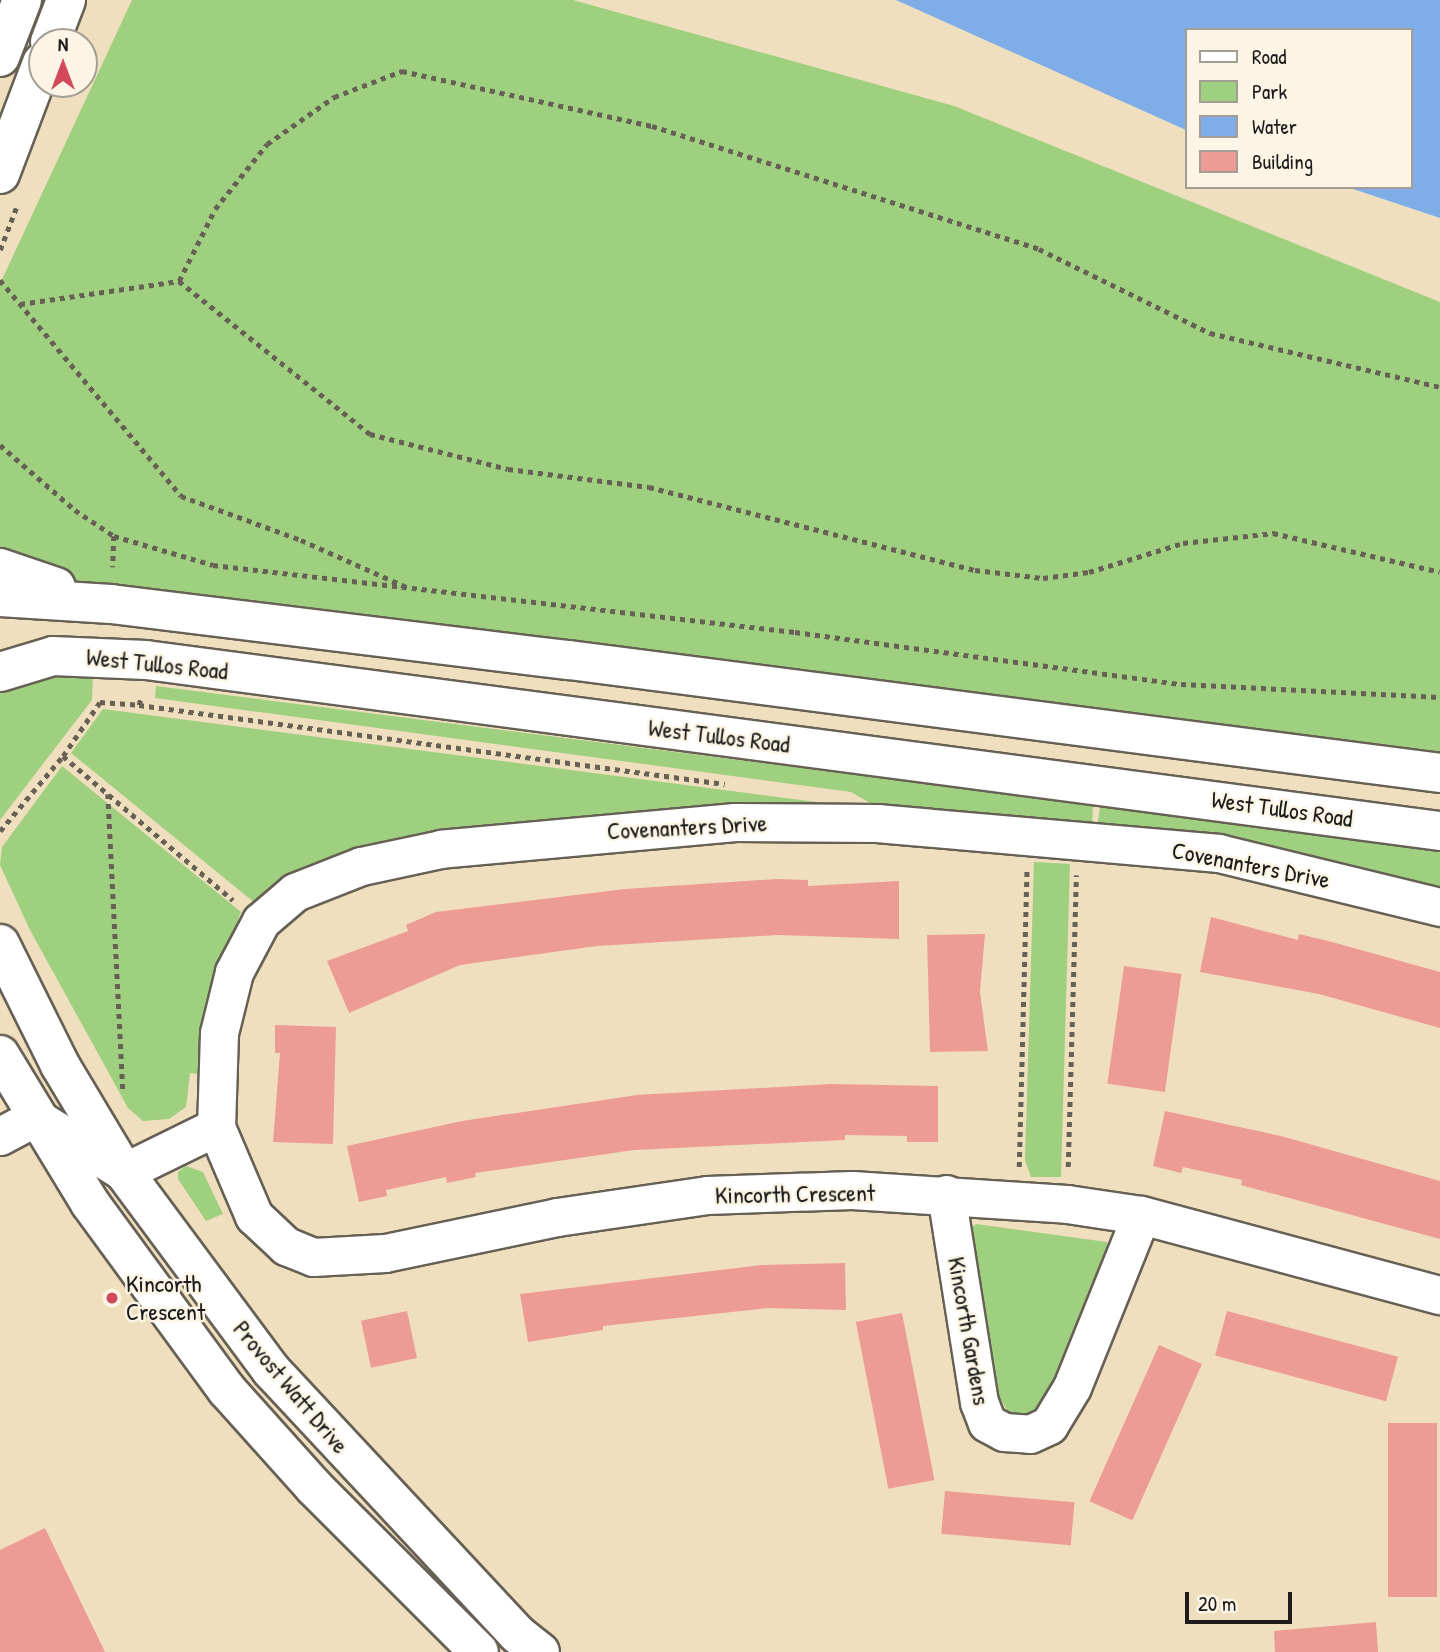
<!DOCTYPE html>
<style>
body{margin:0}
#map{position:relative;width:1440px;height:1652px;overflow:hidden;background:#f0dfbe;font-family:"Patrick Hand",sans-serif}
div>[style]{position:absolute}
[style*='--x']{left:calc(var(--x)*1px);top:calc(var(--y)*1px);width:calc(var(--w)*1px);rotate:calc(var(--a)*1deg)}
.green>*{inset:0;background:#9fd07f}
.water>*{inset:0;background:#7eade8}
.building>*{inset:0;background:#ed9b95;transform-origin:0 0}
.path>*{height:4.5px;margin-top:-2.25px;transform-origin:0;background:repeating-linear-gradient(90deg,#666055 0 5px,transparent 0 10px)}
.roads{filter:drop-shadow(2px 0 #666055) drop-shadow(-2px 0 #666055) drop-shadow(0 2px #666055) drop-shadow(0 -2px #666055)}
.minor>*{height:37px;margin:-18.5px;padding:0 18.5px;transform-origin:18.5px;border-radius:18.5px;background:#fff}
.tertiary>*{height:38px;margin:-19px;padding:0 19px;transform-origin:19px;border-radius:19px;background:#fff}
.secondary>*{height:38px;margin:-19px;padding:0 19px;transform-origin:19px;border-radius:19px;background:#fff}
.dots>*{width:19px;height:19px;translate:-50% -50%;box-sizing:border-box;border:4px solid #fcf5e5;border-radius:50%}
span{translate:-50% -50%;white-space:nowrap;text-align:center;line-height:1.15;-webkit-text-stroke:5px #fcf5e5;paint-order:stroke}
.street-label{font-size:24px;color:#1c1c1c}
.poi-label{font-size:24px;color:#1c1c1c}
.left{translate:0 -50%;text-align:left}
.legend{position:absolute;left:1185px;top:28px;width:228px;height:161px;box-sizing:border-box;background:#fcf5e5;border:2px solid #a29e95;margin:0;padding:9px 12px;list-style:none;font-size:21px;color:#1c1c1c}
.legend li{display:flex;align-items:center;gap:14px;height:35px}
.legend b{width:35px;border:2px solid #a29e95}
.north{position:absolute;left:28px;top:28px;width:70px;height:70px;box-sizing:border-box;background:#fcf5e5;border:2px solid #a29e95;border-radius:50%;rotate:0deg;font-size:19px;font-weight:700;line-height:28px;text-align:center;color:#1c1c1c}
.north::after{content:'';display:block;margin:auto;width:24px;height:32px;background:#d1495b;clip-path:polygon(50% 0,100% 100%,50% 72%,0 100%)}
.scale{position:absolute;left:1185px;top:1592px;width:107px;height:32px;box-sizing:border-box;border:4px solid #1c1c1c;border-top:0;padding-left:9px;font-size:21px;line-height:24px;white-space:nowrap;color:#1c1c1c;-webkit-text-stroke:5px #fcf5e5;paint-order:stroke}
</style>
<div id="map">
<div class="green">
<i style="clip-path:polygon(132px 0,573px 0,954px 106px,1440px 302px,1440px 773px,0 597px,0 284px)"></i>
<i style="clip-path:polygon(93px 674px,92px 700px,0 820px,0 692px,58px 675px)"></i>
<i style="clip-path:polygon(156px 686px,1093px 805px,1092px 827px,882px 810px,851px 792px,155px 698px)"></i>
<i style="clip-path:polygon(103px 709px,832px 804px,835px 808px,405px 839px,359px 847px,300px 868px,255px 903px,71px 753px)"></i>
<i style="clip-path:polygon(62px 766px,241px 912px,205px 1005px,200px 1074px,190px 1073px,186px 1107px,169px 1119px,143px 1121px,128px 1108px,30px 930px,0 865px,2px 847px)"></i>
<i style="clip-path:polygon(1100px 807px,1440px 851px,1440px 894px,1097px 827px)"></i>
<i style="clip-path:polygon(1034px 862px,1070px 864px,1061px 1177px,1031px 1177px,1025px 1160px)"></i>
<i style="clip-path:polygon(186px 1166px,203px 1172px,223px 1214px,206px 1221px,178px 1179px,178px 1172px)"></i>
<i style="clip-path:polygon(976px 1224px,1107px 1242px,1107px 1260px,1050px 1404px,1019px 1421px,1008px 1412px,997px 1393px,966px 1233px)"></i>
</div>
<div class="water">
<i style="clip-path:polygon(896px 0,1440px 0,1440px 218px,1347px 187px,1410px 187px,1410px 30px,1186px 30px,1186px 130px)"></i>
</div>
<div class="building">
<i style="clip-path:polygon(777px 879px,808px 880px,808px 886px,899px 881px,899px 939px,778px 935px,597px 946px,460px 965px,349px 1013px,327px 961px,408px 931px,406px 925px,436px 912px,625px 889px)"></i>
<i style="clip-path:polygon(1211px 917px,1298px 940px,1299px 934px,1332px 942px,1440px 972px,1440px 1028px,1319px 994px,1200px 972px)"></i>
<i style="clip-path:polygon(985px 934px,980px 992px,988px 1051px,930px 1052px,927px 935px)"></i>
<i style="left:1124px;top:966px;width:58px;height:119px;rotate:8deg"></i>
<i style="clip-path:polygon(275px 1025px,336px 1027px,333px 1144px,273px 1142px,280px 1053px,275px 1053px)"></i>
<i style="clip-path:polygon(830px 1084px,938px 1086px,938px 1142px,907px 1142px,907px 1136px,845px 1135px,845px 1140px,634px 1150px,475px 1173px,476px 1177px,447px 1183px,446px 1177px,386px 1190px,387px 1196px,359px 1202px,347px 1146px,462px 1121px,637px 1095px)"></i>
<i style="clip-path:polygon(1165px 1111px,1281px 1136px,1440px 1181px,1440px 1239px,1241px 1185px,1242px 1180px,1183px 1167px,1181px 1173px,1153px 1166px)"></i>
<i style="clip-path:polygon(845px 1263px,846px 1310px,768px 1308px,603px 1326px,603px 1330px,528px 1342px,520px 1294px,762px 1265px)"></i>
<i style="left:407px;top:1311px;width:48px;height:47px;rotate:78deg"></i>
<i style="left:1227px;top:1311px;width:177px;height:46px;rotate:15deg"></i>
<i style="left:902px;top:1313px;width:170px;height:47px;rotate:79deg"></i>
<i style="left:1159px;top:1345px;width:47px;height:171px;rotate:24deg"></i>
<i style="left:1388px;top:1423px;width:49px;height:174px"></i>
<i style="left:945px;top:1491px;width:130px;height:43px;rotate:5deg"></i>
<i style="clip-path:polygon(45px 1528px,105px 1652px,0 1652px,0 1550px)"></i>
<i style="clip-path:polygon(1376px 1622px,1378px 1652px,1275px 1652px,1274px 1631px)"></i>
</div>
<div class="path">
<i style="--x:0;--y:250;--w:45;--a:-69.1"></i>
<i style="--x:0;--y:280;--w:282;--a:50"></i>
<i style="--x:181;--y:496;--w:128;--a:20.1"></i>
<i style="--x:301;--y:540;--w:118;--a:24"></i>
<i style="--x:179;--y:281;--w:245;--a:38.7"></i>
<i style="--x:370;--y:434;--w:142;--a:14.2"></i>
<i style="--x:508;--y:469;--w:142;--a:7.3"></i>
<i style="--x:649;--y:487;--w:336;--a:14.3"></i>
<i style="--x:975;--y:570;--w:68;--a:6.7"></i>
<i style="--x:1043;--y:578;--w:46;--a:-7.4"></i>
<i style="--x:1089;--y:572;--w:98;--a:-17.1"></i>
<i style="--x:1183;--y:543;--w:91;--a:-6.3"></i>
<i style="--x:1273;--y:533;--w:171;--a:13.1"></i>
<i style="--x:20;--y:304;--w:161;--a:-8.2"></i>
<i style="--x:179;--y:281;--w:80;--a:-63.4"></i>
<i style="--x:215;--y:209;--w:83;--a:-51.3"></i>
<i style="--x:267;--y:144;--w:82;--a:-35"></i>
<i style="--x:334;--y:97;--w:73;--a:-20.9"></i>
<i style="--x:402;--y:71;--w:256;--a:12.4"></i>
<i style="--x:652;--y:126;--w:406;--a:17.6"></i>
<i style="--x:1039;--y:249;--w:191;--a:26.2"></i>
<i style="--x:1210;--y:333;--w:236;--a:13.2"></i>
<i style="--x:0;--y:445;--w:99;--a:40.9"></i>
<i style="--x:75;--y:510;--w:47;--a:33.7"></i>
<i style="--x:114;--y:536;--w:31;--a:92"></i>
<i style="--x:114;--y:536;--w:103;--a:16.3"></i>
<i style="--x:213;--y:565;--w:586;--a:6.57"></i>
<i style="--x:795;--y:632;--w:389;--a:7.7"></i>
<i style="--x:1181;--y:684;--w:259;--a:2.9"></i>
<i style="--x:139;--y:705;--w:591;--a:7.68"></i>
<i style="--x:63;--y:756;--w:223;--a:40.3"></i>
<i style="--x:108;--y:794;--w:299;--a:87.1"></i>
<i style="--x:0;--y:831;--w:98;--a:-50"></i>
<i style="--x:63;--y:756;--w:65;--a:-55.6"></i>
<i style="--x:100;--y:702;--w:39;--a:4"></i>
<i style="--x:139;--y:705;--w:9;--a:-77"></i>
<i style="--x:1019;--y:1167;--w:296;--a:-88.5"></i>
<i style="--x:1068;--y:1167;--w:292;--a:-88.4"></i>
</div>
<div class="roads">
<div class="minor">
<i style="--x:1440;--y:907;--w:228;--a:-166.3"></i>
<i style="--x:1219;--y:853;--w:341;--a:-175"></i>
<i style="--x:879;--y:823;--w:144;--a:-179.6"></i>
<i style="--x:735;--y:822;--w:295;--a:174.8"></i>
<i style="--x:441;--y:849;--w:82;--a:168"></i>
<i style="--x:361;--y:866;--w:71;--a:158.5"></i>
<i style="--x:295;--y:892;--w:45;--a:139.5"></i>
<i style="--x:261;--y:921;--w:58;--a:117.9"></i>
<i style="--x:234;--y:972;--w:63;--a:103.8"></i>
<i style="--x:219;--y:1033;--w:94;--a:91.8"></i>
<i style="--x:216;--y:1127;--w:97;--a:66.9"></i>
<i style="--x:254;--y:1216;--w:44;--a:43.2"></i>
<i style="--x:286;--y:1246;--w:29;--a:22"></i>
<i style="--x:313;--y:1257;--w:72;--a:-3.2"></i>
<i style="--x:385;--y:1253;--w:176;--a:-11.8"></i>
<i style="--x:557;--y:1217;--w:152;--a:-8.3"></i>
<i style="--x:707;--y:1195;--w:145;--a:-2"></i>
<i style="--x:852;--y:1190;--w:215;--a:3.7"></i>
<i style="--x:1067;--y:1204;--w:75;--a:8.5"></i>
<i style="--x:1141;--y:1215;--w:310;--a:15"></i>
<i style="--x:0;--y:1136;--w:40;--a:-28"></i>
<i style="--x:35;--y:1117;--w:105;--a:31.7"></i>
<i style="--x:124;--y:1172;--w:102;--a:-26.1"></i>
<i style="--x:946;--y:1194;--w:211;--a:81"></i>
<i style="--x:979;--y:1402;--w:22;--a:69"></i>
<i style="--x:987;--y:1423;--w:19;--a:28"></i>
<i style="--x:1004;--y:1432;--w:26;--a:4"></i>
<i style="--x:1030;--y:1434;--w:21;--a:-25"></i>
<i style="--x:1049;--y:1425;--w:44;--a:-58.8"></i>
<i style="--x:1072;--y:1387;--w:185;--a:-68.1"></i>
</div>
<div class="tertiary">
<i style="--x:0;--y:944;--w:135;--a:63.6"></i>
<i style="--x:60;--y:1065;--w:125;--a:59.1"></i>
<i style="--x:124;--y:1172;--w:247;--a:53.4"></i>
<i style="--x:271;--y:1370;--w:361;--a:47"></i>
<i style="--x:517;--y:1634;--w:29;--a:38"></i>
<i style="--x:0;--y:1055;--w:173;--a:58.7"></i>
<i style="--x:90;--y:1203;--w:232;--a:53.8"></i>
<i style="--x:227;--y:1390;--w:130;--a:48.1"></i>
<i style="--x:314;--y:1487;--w:233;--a:45"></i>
</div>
<div class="secondary">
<i style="--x:50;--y:42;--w:45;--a:-69.1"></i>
<i style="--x:0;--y:57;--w:61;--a:-68.9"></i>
<i style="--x:0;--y:174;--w:119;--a:-69.3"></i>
<i style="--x:0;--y:568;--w:59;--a:18.7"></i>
<i style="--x:0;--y:597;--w:111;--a:3.6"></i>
<i style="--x:111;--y:604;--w:461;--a:7"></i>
<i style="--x:569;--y:660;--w:878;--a:7.39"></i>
<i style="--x:0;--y:672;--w:55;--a:-16.8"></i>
<i style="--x:53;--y:656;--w:93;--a:2.5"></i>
<i style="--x:146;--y:660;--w:1305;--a:7.53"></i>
</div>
</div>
<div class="dots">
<i style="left:112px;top:1298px;background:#d1495b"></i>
</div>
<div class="street-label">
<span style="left:157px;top:664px;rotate:6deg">West Tullos Road</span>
<span style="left:719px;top:736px;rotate:7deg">West Tullos Road</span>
<span style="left:1282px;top:809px;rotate:8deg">West Tullos Road</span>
<span style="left:687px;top:827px;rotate:-3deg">Covenanters Drive</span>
<span style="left:1251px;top:865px;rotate:11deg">Covenanters Drive</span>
<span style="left:795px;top:1194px;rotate:-1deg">Kincorth Crescent</span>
<span style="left:969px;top:1331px;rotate:80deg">Kincorth Gardens</span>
<span style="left:291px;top:1387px;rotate:50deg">Provost Watt Drive</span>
</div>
<div class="poi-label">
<span class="left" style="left:126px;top:1298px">Kincorth<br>Crescent</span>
</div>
<ul class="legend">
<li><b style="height:9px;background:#fff"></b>Road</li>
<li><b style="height:19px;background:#9fd07f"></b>Park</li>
<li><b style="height:19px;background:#7eade8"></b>Water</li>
<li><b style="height:19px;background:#ed9b95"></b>Building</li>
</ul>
<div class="north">N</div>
<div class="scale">20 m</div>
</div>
